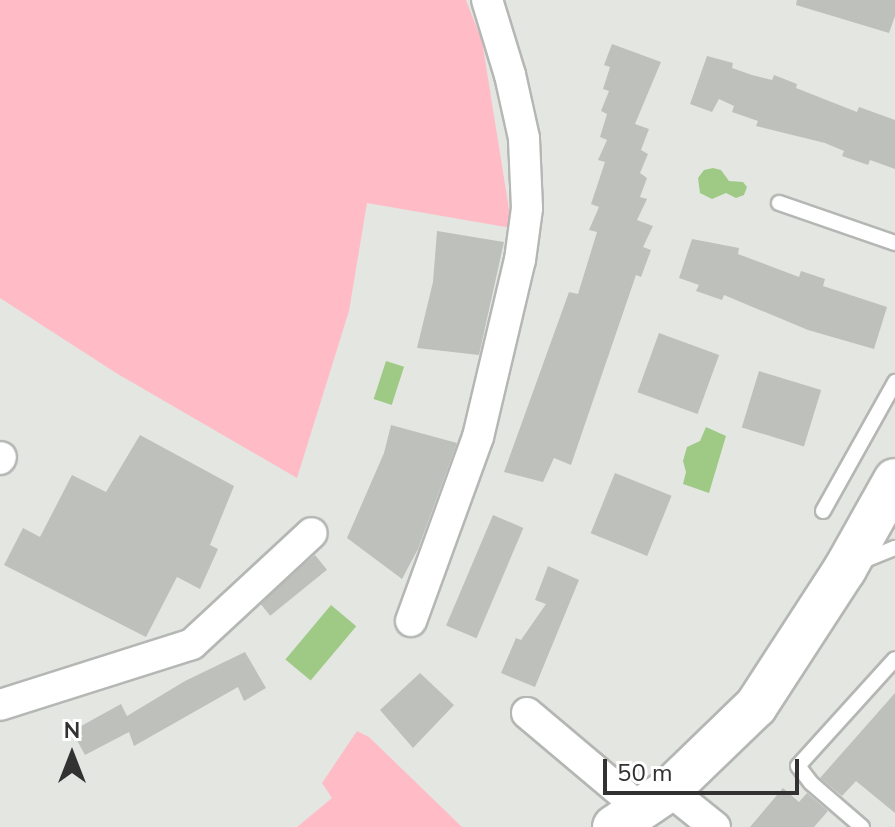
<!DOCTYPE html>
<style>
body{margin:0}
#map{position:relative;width:895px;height:827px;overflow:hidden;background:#e4e6e2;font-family:"Nunito Sans",sans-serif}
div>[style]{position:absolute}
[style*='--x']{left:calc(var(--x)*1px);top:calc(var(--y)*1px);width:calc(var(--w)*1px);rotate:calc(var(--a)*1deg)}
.green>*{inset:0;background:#ffbcc6}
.water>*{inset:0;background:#9fca86;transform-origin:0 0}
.building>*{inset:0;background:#bec0bc;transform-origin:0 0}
.roads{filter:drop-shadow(2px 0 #b5b7b4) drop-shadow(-2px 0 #b5b7b4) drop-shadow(0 2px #b5b7b4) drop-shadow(0 -2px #b5b7b4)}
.lane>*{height:14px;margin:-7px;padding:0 7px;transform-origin:7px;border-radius:7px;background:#fff}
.street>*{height:30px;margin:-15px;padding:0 15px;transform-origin:15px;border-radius:15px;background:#fff}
.secondary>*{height:42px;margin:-21px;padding:0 21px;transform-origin:21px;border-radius:21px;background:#fff}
span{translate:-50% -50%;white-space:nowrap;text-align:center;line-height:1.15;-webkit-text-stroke:8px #fff;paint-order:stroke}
.north{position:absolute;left:32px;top:715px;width:80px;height:80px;-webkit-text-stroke:6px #fff;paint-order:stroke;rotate:0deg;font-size:22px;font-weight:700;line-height:32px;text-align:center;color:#313231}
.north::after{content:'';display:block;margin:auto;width:28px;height:36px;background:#313231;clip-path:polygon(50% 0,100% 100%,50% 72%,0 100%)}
.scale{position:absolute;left:603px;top:759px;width:196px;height:36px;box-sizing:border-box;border:4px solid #313231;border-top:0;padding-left:10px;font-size:24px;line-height:28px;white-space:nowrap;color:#313231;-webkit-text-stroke:6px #fff;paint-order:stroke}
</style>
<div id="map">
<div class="green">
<i style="clip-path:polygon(0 0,466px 0,482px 41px,512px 228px,367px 203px,349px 311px,297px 478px,116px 373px,0 298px)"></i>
<i style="clip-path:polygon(357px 731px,369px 737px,462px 827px,297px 827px,332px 798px,322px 783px)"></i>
</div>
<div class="water">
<i style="clip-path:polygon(713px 168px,721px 170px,729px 181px,743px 182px,747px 187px,744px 195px,736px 198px,726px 193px,712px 199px,700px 193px,698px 178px,704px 170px)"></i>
<i style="left:386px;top:361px;width:19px;height:40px;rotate:18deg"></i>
<i style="clip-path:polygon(706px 427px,726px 436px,709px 493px,683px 484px,686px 472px,683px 461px,687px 447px,700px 441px)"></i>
<i style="left:331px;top:605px;width:33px;height:71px;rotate:40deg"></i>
</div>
<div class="building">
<i style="clip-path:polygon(797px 0,895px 0,895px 16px,889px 33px,796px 5px)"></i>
<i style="clip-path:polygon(612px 44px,661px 62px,635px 124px,649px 129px,641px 150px,648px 154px,640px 173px,647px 178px,640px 197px,647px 199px,637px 220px,653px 226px,643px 247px,651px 250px,641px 277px,636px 275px,571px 465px,554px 458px,543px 482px,504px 472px,569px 292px,578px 294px,597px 232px,589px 230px,599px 207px,591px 204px,605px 162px,598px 160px,607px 140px,600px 137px,607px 114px,601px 111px,609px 91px,603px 89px,610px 67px,604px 65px)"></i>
<i style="clip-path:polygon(707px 56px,733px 63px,732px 68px,752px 75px,772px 80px,774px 75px,797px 84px,796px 88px,857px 112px,859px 107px,895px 120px,895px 169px,870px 160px,868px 165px,842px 156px,844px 151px,825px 143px,756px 126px,758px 121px,732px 112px,734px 106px,719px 99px,712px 112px,690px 104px)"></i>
<i style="clip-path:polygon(437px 231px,504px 242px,479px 355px,417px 348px,433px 282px)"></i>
<i style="clip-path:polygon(692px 239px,739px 248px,738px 254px,799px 277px,801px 271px,825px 279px,823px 286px,887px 307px,874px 349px,808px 330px,724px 295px,722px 300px,696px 291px,699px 285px,679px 278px)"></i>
<i style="left:659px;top:333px;width:64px;height:63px;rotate:20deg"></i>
<i style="left:759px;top:371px;width:65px;height:59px;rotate:17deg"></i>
<i style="clip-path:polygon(391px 425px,457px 443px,418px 549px,402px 579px,347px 538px,384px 453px)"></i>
<i style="clip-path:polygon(140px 435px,234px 486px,210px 545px,218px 549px,200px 589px,177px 577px,146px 637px,4px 565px,23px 528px,40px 537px,72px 475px,106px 492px)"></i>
<i style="left:615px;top:473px;width:61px;height:65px;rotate:22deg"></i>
<i style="left:493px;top:515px;width:33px;height:120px;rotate:23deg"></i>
<i style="left:315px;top:555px;width:19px;height:73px;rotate:51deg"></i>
<i style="clip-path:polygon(548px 566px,579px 580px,535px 687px,501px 673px,516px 638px,521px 640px,546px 604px,535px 600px)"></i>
<i style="clip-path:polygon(245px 652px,266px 688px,244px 701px,238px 687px,134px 746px,129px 732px,85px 755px,72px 731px,121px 704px,127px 716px,185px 681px)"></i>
<i style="clip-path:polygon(420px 673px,454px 705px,413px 748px,380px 710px)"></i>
<i style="clip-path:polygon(895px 693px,895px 813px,856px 781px,842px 796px,820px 778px)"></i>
<i style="clip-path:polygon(783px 788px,799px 802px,807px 793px,828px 811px,814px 827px,750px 827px)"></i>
</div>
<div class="roads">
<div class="lane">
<i style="--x:779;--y:203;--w:123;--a:19"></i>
<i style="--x:823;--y:511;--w:148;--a:-60.8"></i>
<i style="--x:860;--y:562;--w:38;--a:-22"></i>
<i style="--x:862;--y:827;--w:67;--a:-139.2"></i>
<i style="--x:811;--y:783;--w:21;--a:-127"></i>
<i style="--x:798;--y:766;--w:144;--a:-47.8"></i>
</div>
<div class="street">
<i style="--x:0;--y:459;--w:2;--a:-63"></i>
<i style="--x:411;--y:621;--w:196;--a:-70"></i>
<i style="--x:478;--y:437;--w:182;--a:-76.7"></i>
<i style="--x:520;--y:260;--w:52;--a:-82.3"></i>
<i style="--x:527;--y:208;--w:70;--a:-92.5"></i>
<i style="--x:524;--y:138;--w:65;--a:-102.5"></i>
<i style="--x:510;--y:75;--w:78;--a:-107"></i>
<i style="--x:0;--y:705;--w:201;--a:-17.6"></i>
<i style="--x:192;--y:644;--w:163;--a:-42.8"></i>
<i style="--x:527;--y:713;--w:149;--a:40.1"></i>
<i style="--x:669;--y:790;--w:59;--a:38.8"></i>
</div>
<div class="secondary">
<i style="--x:614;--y:827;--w:66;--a:-33.9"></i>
<i style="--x:669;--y:790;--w:121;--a:-44"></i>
<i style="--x:756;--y:706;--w:163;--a:-57"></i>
<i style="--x:845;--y:569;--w:102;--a:-60.7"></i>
</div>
</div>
<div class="north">N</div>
<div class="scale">50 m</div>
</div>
